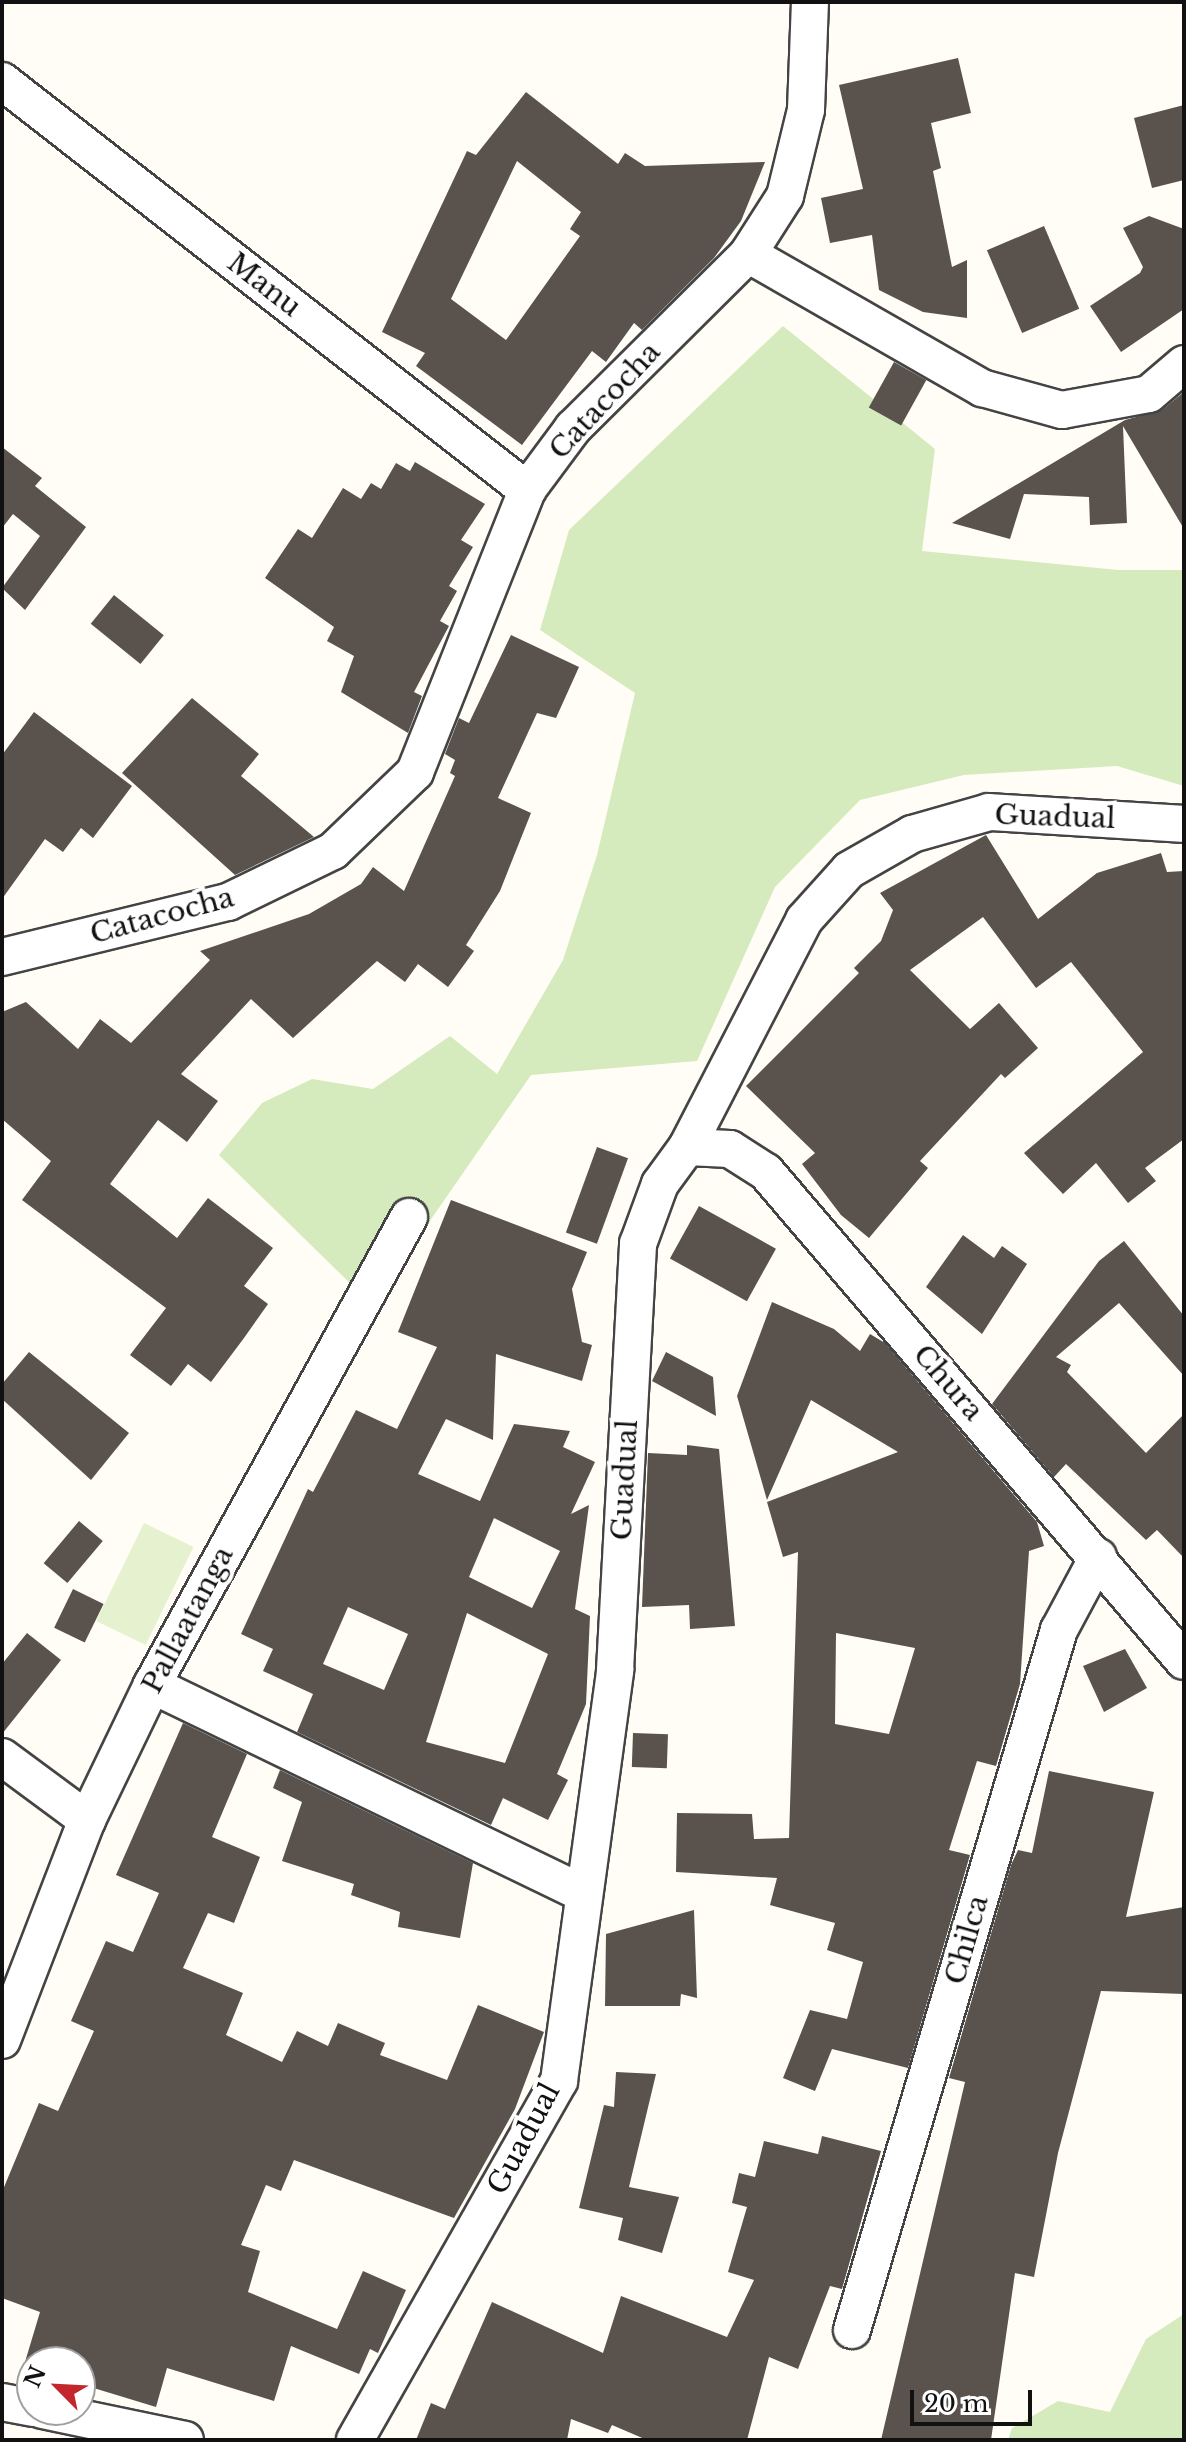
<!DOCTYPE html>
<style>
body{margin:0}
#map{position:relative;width:1186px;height:2442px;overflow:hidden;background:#fffdf5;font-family:"Libre Baskerville",serif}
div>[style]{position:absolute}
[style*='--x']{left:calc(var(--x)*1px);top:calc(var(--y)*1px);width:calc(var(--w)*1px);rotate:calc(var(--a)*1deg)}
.green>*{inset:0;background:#d5ebbd}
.pitch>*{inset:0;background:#e6f2cf;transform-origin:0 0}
.building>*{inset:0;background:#5a524d;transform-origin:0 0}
.roads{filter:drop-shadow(2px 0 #444) drop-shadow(-2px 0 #444) drop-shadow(0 2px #444) drop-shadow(0 -2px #444)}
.street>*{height:36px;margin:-18px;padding:0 18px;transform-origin:18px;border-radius:18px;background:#fff}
span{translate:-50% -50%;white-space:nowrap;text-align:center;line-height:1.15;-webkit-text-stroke:8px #fff;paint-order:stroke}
.street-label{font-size:28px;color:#111}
.frame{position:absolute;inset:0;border:4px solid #111;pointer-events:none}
.north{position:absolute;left:16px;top:2346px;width:80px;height:80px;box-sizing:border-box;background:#fff;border:2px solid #a0a0a0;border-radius:50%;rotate:294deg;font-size:22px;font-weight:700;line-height:32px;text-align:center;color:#111}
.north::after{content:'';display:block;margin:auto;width:28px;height:36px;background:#c4262e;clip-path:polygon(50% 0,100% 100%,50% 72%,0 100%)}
.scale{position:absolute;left:910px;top:2390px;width:122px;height:36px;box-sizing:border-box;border:4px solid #111;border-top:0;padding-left:10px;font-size:24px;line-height:28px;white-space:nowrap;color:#111;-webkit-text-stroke:6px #fff;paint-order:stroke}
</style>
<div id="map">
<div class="green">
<i style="clip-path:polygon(783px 326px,935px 449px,922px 551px,1118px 570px,1184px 570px,1184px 786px,1117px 766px,964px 775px,860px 800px,775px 887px,697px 1061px,531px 1075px,427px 1225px,360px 1293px,219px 1155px,262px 1103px,312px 1079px,373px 1089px,450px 1036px,497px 1074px,563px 960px,597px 855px,635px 693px,540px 630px,569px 530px)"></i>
<i style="clip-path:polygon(1184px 2314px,1184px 2440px,1008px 2440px,1012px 2428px,1058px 2401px,1110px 2412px,1146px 2339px)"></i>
</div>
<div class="pitch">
<i style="left:144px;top:1523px;width:55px;height:109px;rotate:26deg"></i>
</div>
<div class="building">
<i style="clip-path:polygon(958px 58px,971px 113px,931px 123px,941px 168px,933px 171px,952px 267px,967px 260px,967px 318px,923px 312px,879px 290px,872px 235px,830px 243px,821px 198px,863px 189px,839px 85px)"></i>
<i style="clip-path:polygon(evenodd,526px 92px,618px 164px,625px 153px,645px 166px,765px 162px,741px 221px,714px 258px,642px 330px,634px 323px,606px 362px,592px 351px,522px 445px,416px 366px,425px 353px,382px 332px,467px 151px,476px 155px,526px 92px,517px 161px,581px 212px,570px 229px,580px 236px,506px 340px,451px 299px,517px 161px)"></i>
<i style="clip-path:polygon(1184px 105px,1184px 180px,1152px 188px,1134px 118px)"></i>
<i style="clip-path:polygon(1149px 216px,1184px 229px,1184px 309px,1121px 352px,1090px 306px,1140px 273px,1143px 267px,1123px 228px)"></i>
<i style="left:1044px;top:226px;width:90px;height:62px;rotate:67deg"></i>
<i style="left:894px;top:362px;width:37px;height:52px;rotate:29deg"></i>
<i style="clip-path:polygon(1184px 392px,1184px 529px,1123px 426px,1127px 523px,1090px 525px,1089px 497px,1024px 494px,1010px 539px,952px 523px,1125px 420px,1162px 410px)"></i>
<i style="clip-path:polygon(2px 447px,42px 478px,35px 486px,86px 527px,25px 610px,2px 588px,40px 536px,13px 514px,2px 528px)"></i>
<i style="clip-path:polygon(415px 462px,485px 504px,461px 540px,473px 547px,449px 586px,457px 591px,440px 621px,449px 626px,414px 692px,422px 696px,408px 733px,341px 692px,354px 656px,327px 641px,334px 627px,265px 578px,298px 529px,312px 538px,343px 488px,361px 499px,371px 483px,381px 489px,396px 463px,410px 471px)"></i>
<i style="left:114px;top:595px;width:64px;height:37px;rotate:39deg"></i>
<i style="clip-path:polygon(511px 635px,579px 667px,556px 718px,537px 713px,498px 798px,531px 813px,500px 891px,466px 945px,474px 951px,448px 987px,418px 964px,405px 982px,377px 961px,293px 1038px,251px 999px,181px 1074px,218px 1101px,187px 1142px,158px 1120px,110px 1184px,177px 1238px,208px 1198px,273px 1248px,244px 1286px,268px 1304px,244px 1338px,211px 1382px,188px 1364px,171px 1386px,130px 1355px,166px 1308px,22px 1200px,51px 1161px,2px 1119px,2px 1012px,26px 1002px,78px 1049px,100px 1019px,131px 1043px,210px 960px,200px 951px,309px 914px,361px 884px,373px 867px,404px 891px,455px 776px,450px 773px,455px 760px,445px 754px,459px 718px,469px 723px)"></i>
<i style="clip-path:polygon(192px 698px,259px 754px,241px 776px,314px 837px,235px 875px,122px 773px)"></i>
<i style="clip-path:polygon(34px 712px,132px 786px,93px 838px,81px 828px,63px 852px,45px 839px,2px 899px,2px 755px)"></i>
<i style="clip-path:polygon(986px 835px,1038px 919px,1097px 873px,1161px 853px,1167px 872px,1184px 871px,1184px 1139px,1145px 1168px,1156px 1181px,1128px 1203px,1096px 1163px,1063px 1194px,1024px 1153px,1143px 1052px,1071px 962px,1036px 988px,983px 917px,910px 970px,970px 1029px,999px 1003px,1038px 1048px,1005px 1078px,1001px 1074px,920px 1161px,928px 1168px,869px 1238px,841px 1215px,802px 1164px,815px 1153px,746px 1086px,859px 973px,854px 968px,881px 941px,893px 910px,880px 893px)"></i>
<i style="left:597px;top:1147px;width:33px;height:91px;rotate:20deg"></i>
<i style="clip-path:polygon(evenodd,451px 1200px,587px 1252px,572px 1289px,582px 1342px,592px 1345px,582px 1381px,496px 1354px,493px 1440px,446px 1419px,418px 1474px,480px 1501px,514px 1424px,570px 1431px,563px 1447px,595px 1462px,571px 1514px,589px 1505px,575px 1609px,590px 1616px,586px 1704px,557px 1774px,568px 1780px,548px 1820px,503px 1798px,491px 1825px,297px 1732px,313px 1694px,263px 1671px,273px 1649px,241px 1634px,308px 1489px,313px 1492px,356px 1410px,397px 1429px,437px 1347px,398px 1332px,451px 1200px,494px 1518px,560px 1551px,532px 1608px,469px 1577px,494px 1518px,451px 1200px,348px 1607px,408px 1634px,384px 1690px,323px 1664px,348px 1607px,451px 1200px,467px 1613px,548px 1654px,505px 1763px,426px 1742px,467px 1613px)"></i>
<i style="left:699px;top:1206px;width:88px;height:60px;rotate:29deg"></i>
<i style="clip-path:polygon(963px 1235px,994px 1258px,1002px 1246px,1027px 1264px,982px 1334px,926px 1287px)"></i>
<i style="clip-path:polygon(1124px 1241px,1184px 1316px,1184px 1376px,1119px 1303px,1056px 1357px,1071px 1365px,1067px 1372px,1146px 1453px,1184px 1414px,1184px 1558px,1157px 1530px,1146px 1540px,1066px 1464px,1054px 1477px,992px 1404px,1099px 1261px)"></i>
<i style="clip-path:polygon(evenodd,772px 1302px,834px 1329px,860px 1351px,870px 1334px,885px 1343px,1037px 1522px,1044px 1546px,1029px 1551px,1020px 1684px,996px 1766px,977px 1761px,949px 1850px,970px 1855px,908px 2068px,832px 2049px,815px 2091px,783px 2078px,810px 2010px,847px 2019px,863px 1962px,827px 1950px,835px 1923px,770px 1905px,777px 1878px,676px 1872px,677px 1813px,752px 1814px,754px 1839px,789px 1838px,798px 1552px,783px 1557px,767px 1502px,898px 1452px,811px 1400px,767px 1500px,737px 1396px,772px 1302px,836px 1633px,915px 1648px,889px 1734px,835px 1724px,836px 1633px)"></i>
<i style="clip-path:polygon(29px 1352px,129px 1433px,91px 1480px,2px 1399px,2px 1384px)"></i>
<i style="clip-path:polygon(666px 1352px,713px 1377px,716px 1416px,652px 1381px)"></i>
<i style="clip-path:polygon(687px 1445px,719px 1449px,735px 1626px,690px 1629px,689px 1605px,642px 1607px,648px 1453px,687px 1455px)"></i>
<i style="left:79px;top:1521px;width:31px;height:55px;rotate:40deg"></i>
<i style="left:73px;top:1589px;width:34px;height:43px;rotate:26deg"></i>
<i style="clip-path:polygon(27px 1633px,61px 1660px,2px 1734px,2px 1664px)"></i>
<i style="clip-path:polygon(1125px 1649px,1147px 1688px,1104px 1712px,1083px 1666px)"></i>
<i style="clip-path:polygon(183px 1723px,247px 1754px,212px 1837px,260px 1857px,234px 1923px,208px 1913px,183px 1968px,243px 1993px,226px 2035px,282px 2062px,297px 2031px,328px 2046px,338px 2023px,385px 2043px,380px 2055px,447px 2080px,478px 2005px,544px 2032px,515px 2109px,454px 2218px,294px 2160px,281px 2191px,266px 2185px,241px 2245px,260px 2251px,248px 2292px,337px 2329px,363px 2271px,406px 2290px,378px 2353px,370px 2349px,359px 2374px,291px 2346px,274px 2401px,167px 2368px,156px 2407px,87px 2386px,80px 2389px,80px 2362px,32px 2362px,32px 2375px,22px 2372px,40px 2312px,2px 2298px,2px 2192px,39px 2103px,58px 2111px,94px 2031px,71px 2021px,106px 1941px,133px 1952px,159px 1893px,116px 1875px)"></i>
<i style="left:633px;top:1733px;width:35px;height:34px;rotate:2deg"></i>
<i style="clip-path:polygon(280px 1770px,473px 1863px,460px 1938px,398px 1927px,400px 1912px,351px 1895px,354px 1884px,282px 1861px,302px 1802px,273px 1788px)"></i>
<i style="clip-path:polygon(1049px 1771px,1154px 1792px,1126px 1917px,1184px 1907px,1184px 1994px,1101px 1991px,1058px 2153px,1034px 2277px,1015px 2273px,991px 2440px,881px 2440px,965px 2082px,949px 2078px,1011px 1865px,1018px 1850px,1032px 1853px)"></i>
<i style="clip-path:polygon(694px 1910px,697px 1998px,681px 1994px,680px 2006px,605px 2006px,606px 1934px)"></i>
<i style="clip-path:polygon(616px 2072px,656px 2074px,629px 2187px,679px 2197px,662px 2253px,618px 2240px,623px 2218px,579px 2208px,604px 2105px,614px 2107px)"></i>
<i style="clip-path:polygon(822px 2136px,881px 2151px,842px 2289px,830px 2286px,798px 2369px,769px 2357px,747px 2440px,647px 2440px,612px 2425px,608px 2433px,571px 2419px,567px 2440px,416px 2440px,431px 2403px,445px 2409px,492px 2302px,603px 2353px,621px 2296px,727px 2337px,754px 2280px,728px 2272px,747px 2207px,732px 2203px,739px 2173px,755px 2177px,764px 2141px,818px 2154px)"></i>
</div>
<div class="roads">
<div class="street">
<i style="--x:2;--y:81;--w:666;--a:37.92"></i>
<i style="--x:748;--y:254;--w:270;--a:29.8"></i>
<i style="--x:982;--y:388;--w:83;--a:15.4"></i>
<i style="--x:1062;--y:410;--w:88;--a:-10.4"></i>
<i style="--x:1149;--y:394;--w:46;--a:-40.6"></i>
<i style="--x:2;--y:957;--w:233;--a:-13.7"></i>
<i style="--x:228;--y:902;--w:117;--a:-25.9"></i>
<i style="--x:333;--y:851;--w:114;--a:-43.9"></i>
<i style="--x:415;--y:772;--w:303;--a:-68.3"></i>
<i style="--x:527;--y:490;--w:77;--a:-53.4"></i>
<i style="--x:573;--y:428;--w:247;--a:-44.8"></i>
<i style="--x:748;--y:254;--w:69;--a:-57.5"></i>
<i style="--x:785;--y:196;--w:89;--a:-76.3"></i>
<i style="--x:806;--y:110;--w:108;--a:-87.9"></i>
<i style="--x:687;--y:1147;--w:43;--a:2.7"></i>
<i style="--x:730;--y:1149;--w:43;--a:32.6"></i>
<i style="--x:766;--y:1172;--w:643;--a:49.48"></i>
<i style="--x:152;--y:1685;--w:476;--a:25.8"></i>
<i style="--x:2;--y:1757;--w:106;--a:36.5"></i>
<i style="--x:2;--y:2040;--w:236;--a:-68.9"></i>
<i style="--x:87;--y:1820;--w:150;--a:-64.3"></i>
<i style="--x:152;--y:1685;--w:534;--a:-61.23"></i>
<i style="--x:852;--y:2330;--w:730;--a:-73.53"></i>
<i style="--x:1059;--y:1630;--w:83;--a:-61.9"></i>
<i style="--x:2;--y:2402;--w:31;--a:11"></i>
<i style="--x:42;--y:2410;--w:146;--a:11.8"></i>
<i style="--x:355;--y:2440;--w:413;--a:-60.4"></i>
<i style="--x:559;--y:2081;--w:415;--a:-82.2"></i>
<i style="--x:615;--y:1670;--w:427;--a:-86.9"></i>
<i style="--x:638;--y:1244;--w:64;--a:-69.9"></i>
<i style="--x:660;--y:1184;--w:46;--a:-53.9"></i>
<i style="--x:687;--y:1147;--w:255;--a:-62.7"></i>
<i style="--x:804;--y:920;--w:67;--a:-48"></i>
<i style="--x:849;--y:870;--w:73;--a:-29.7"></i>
<i style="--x:912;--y:834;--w:80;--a:-15.9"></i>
<i style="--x:989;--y:812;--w:195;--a:3.5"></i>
</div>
</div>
<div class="street-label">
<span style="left:264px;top:285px;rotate:38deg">Manu</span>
<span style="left:605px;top:401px;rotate:-47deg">Catacocha</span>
<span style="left:1055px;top:817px;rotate:2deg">Guadual</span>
<span style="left:162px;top:916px;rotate:-15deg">Catacocha</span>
<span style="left:948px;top:1383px;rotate:49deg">Chura</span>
<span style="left:625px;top:1480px;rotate:-87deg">Guadual</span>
<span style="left:188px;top:1620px;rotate:-62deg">Pallaatanga</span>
<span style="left:967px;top:1940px;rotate:-74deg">Chilca</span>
<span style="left:524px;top:2139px;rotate:-62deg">Guadual</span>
</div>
<div class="frame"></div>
<div class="north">N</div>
<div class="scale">20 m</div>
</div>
